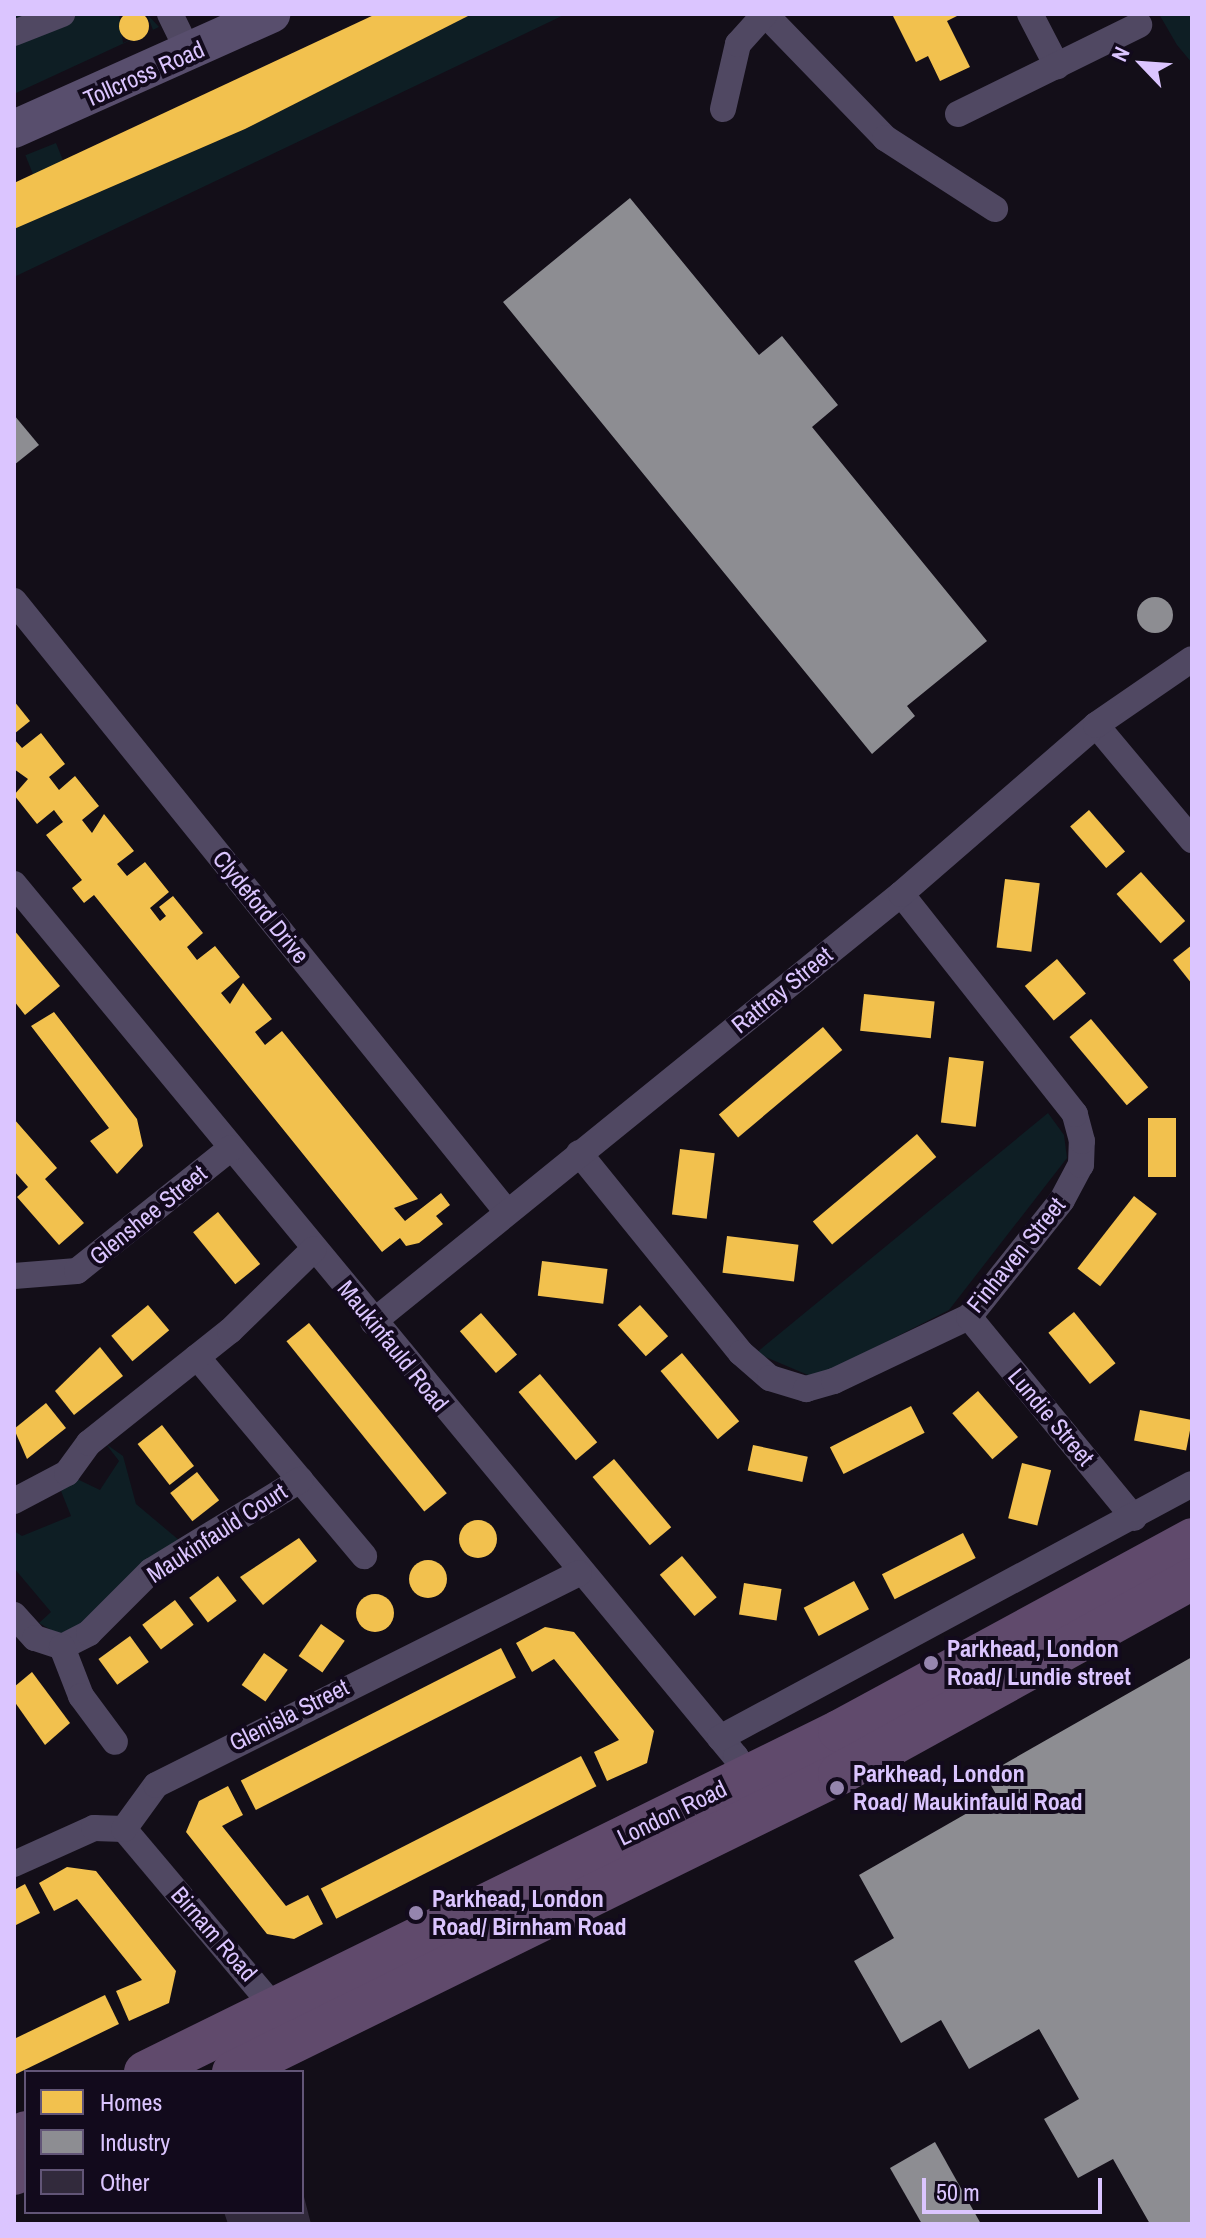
<!DOCTYPE html>
<style>
body{margin:0}
#map{position:relative;width:1206px;height:2238px;overflow:hidden;background:#130e18;font-family:"Archivo Narrow",sans-serif}
div>[style]{position:absolute}
[style*='--x']{left:calc(var(--x)*1px);top:calc(var(--y)*1px);width:calc(var(--w)*1px);rotate:calc(var(--a)*1deg)}
.green>*{inset:0;background:#0e1e24;transform-origin:0 0}
.homes>*{inset:0;background:#f2c14e;transform-origin:0 0}
.round{border-radius:50%}
.industry>*{inset:0;background:#8d8d92}
.building>*{inset:0;background:#322a3c}
.street>*{height:26px;margin:-13px;padding:0 13px;transform-origin:13px;border-radius:13px;background:#504862}
.secondary>*{height:38px;margin:-19px;padding:0 19px;transform-origin:19px;border-radius:19px;background:#584e6d}
.primary>*{height:42px;margin:-21px;padding:0 21px;transform-origin:21px;border-radius:21px;background:#604a6c}
.dots>*{width:22px;height:22px;translate:-50% -50%;box-sizing:border-box;border:4px solid #120a1c;border-radius:50%}
span{translate:-50% -50%;white-space:nowrap;text-align:center;line-height:1.15;-webkit-text-stroke:8px #120a1c;paint-order:stroke}
.street-label{font-size:24px;color:#dbc5ff}
.poi-label{font-size:24px;color:#dbc5ff;font-weight:700}
.left{translate:0 -50%;text-align:left}
.frame{position:absolute;inset:0;border:16px solid #dbc5ff;pointer-events:none}
.legend{position:absolute;left:24px;top:2070px;width:280px;height:144px;box-sizing:border-box;background:#120a1c;border:2px solid #625577;margin:0;padding:10px 14px;list-style:none;font-size:24px;color:#dbc5ff}
.legend li{display:flex;align-items:center;gap:16px;height:40px}
.legend b{width:40px;border:2px solid #625577}
.north{position:absolute;left:1102px;top:24px;width:80px;height:80px;-webkit-text-stroke:6px #120a1c;paint-order:stroke;rotate:295deg;font-size:22px;font-weight:700;line-height:32px;text-align:center;color:#dbc5ff}
.north::after{content:'';display:block;margin:auto;width:28px;height:36px;background:#dbc5ff;clip-path:polygon(50% 0,100% 100%,50% 72%,0 100%)}
.scale{position:absolute;left:922px;top:2178px;width:180px;height:36px;box-sizing:border-box;border:4px solid #dbc5ff;border-top:0;padding-left:10px;font-size:24px;line-height:28px;white-space:nowrap;color:#dbc5ff;-webkit-text-stroke:6px #120a1c;paint-order:stroke}
</style>
<div id="map">
<div class="green">
<i style="clip-path:polygon(14px 14px,119px 14px,123px 43px,153px 30px,147px 14px,159px 27px,14px 94px)"></i>
<i style="clip-path:polygon(472px 14px,566px 14px,14px 277px,14px 229px,245px 129px)"></i>
<i style="clip-path:polygon(1159px 14px,1192px 14px,1192px 63px,1177px 45px)"></i>
<i style="left:56px;top:143px;width:22px;height:33px;rotate:68deg"></i>
<i style="clip-path:polygon(1048px 1113px,1064px 1135px,1067px 1158px,949px 1310px,815px 1378px,756px 1353px)"></i>
<i style="clip-path:polygon(106px 1444px,123px 1456px,136px 1504px,186px 1546px,65px 1638px,39px 1623px,51px 1612px,14px 1568px,14px 1531px,22px 1536px,71px 1516px,61px 1491px,77px 1479px,100px 1490px,119px 1461px)"></i>
</div>
<div class="homes">
<i class="round" style="left:119px;top:11px;width:30px;height:30px"></i>
<i style="clip-path:polygon(376px 14px,472px 14px,245px 129px,14px 229px,14px 183px)"></i>
<i style="clip-path:polygon(892px 14px,961px 14px,947px 21px,970px 67px,940px 81px,928px 56px,916px 62px)"></i>
<i style="clip-path:polygon(14px 701px,30px 721px,14px 734px)"></i>
<i style="clip-path:polygon(41px 733px,65px 764px,49px 777px,59px 790px,75px 776px,99px 806px,82px 820px,92px 833px,104px 814px,134px 851px,117px 864px,127px 876px,145px 862px,169px 892px,150px 908px,160px 921px,166px 916px,159px 907px,173px 896px,203px 933px,187px 947px,197px 960px,215px 946px,240px 977px,221px 993px,230px 1004px,243px 983px,272px 1019px,255px 1032px,265px 1045px,282px 1031px,418px 1199px,394px 1208px,405px 1221px,441px 1193px,450px 1205px,436px 1216px,443px 1224px,419px 1243px,406px 1246px,400px 1238px,382px 1252px,94px 895px,84px 903px,72px 888px,82px 880px,46px 835px,63px 822px,54px 810px,37px 824px,14px 795px,28px 779px,14px 769px,14px 739px,22px 748px)"></i>
<i style="left:1089px;top:810px;width:55px;height:25px;rotate:49deg"></i>
<i style="left:1141px;top:872px;width:66px;height:33px;rotate:48deg"></i>
<i style="left:1005px;top:879px;width:35px;height:69px;rotate:7deg"></i>
<i style="clip-path:polygon(14px 930px,60px 986px,25px 1015px,14px 1001px)"></i>
<i style="clip-path:polygon(1192px 945px,1192px 984px,1173px 960px)"></i>
<i style="left:1057px;top:959px;width:45px;height:42px;rotate:50deg"></i>
<i style="left:864px;top:994px;width:71px;height:37px;rotate:6deg"></i>
<i style="clip-path:polygon(54px 1012px,137px 1119px,143px 1146px,117px 1174px,90px 1141px,109px 1128px,31px 1026px)"></i>
<i style="left:1091px;top:1019px;width:89px;height:28px;rotate:50deg"></i>
<i style="left:823px;top:1027px;width:30px;height:136px;rotate:50deg"></i>
<i style="left:949px;top:1057px;width:35px;height:66px;rotate:7deg"></i>
<i style="left:1148px;top:1118px;width:28px;height:59px"></i>
<i style="clip-path:polygon(14px 1119px,57px 1168px,45px 1179px,84px 1223px,59px 1245px,17px 1197px,28px 1187px,14px 1171px)"></i>
<i style="left:917px;top:1134px;width:30px;height:136px;rotate:50deg"></i>
<i style="left:680px;top:1149px;width:35px;height:66px;rotate:7deg"></i>
<i style="left:1134px;top:1196px;width:29px;height:92px;rotate:38deg"></i>
<i style="left:218px;top:1212px;width:67px;height:32px;rotate:51deg"></i>
<i style="left:727px;top:1236px;width:72px;height:37px;rotate:7deg"></i>
<i style="left:542px;top:1261px;width:66px;height:35px;rotate:7deg"></i>
<i style="left:148px;top:1305px;width:33px;height:48px;rotate:50deg"></i>
<i style="left:640px;top:1305px;width:42px;height:30px;rotate:48deg"></i>
<i style="left:1074px;top:1312px;width:66px;height:33px;rotate:51deg"></i>
<i style="left:481px;top:1313px;width:55px;height:28px;rotate:49deg"></i>
<i style="left:309px;top:1323px;width:219px;height:29px;rotate:51deg"></i>
<i style="clip-path:polygon(100px 1347px,123px 1376px,74px 1415px,55px 1391px)"></i>
<i style="left:682px;top:1353px;width:89px;height:28px;rotate:50deg"></i>
<i style="left:540px;top:1374px;width:89px;height:28px;rotate:50deg"></i>
<i style="left:978px;top:1391px;width:61px;height:34px;rotate:49deg"></i>
<i style="clip-path:polygon(46px 1403px,66px 1428px,27px 1459px,14px 1429px)"></i>
<i style="left:911px;top:1406px;width:30px;height:91px;rotate:63deg"></i>
<i style="left:1140px;top:1410px;width:53px;height:31px;rotate:11deg"></i>
<i style="left:162px;top:1425px;width:52px;height:31px;rotate:52deg"></i>
<i style="left:753px;top:1445px;width:56px;height:26px;rotate:12deg"></i>
<i style="left:614px;top:1459px;width:89px;height:28px;rotate:50deg"></i>
<i style="left:1022px;top:1463px;width:30px;height:57px;rotate:14deg"></i>
<i style="left:197px;top:1472px;width:36px;height:34px;rotate:52deg"></i>
<i class="round" style="left:459px;top:1520px;width:38px;height:38px"></i>
<i style="left:963px;top:1533px;width:28px;height:91px;rotate:63deg"></i>
<i style="clip-path:polygon(299px 1538px,317px 1561px,263px 1605px,240px 1577px)"></i>
<i style="left:682px;top:1556px;width:54px;height:29px;rotate:50deg"></i>
<i class="round" style="left:409px;top:1560px;width:38px;height:38px"></i>
<i style="left:218px;top:1576px;width:31px;height:36px;rotate:53deg"></i>
<i style="left:854px;top:1581px;width:32px;height:57px;rotate:62deg"></i>
<i style="left:744px;top:1583px;width:38px;height:32px;rotate:9deg"></i>
<i class="round" style="left:356px;top:1594px;width:38px;height:38px"></i>
<i style="left:175px;top:1600px;width:31px;height:41px;rotate:53deg"></i>
<i style="left:321px;top:1624px;width:29px;height:39px;rotate:35deg"></i>
<i style="clip-path:polygon(545px 1627px,574px 1632px,654px 1731px,647px 1763px,607px 1781px,594px 1752px,619px 1740px,554px 1659px,532px 1672px,516px 1643px)"></i>
<i style="left:130px;top:1636px;width:32px;height:39px;rotate:54deg"></i>
<i style="left:501px;top:1648px;width:33px;height:292px;rotate:63deg"></i>
<i style="left:264px;top:1653px;width:29px;height:39px;rotate:35deg"></i>
<i style="clip-path:polygon(32px 1672px,70px 1723px,45px 1745px,14px 1701px,14px 1687px)"></i>
<i style="left:581px;top:1756px;width:34px;height:292px;rotate:63deg"></i>
<i style="clip-path:polygon(228px 1786px,243px 1815px,222px 1826px,286px 1906px,308px 1895px,323px 1924px,294px 1939px,267px 1934px,186px 1832px,199px 1801px)"></i>
<i style="clip-path:polygon(67px 1867px,96px 1871px,176px 1971px,169px 2003px,129px 2021px,116px 1991px,142px 1980px,77px 1899px,54px 1911px,39px 1883px)"></i>
<i style="clip-path:polygon(25px 1884px,40px 1913px,14px 1926px,14px 1890px)"></i>
<i style="clip-path:polygon(105px 1995px,119px 2024px,14px 2075px,14px 2039px)"></i>
</div>
<div class="industry">
<i style="clip-path:polygon(630px 198px,759px 355px,782px 336px,838px 405px,812px 427px,987px 641px,907px 706px,915px 716px,872px 754px,503px 302px)"></i>
<i style="clip-path:polygon(14px 415px,39px 445px,14px 465px)"></i>
<i class="round" style="left:1137px;top:597px;width:36px;height:36px"></i>
<i style="clip-path:polygon(1192px 1657px,1192px 2224px,1150px 2224px,1113px 2159px,1078px 2178px,1044px 2119px,1079px 2099px,1039px 2029px,969px 2069px,941px 2020px,901px 2043px,854px 1961px,894px 1938px,859px 1875px,997px 1796px,985px 1775px)"></i>
<i style="clip-path:polygon(935px 2142px,981px 2224px,922px 2224px,890px 2168px)"></i>
</div>
<div class="building">
<i style="clip-path:polygon(303px 2193px,311px 2224px,228px 2224px,224px 2212px,302px 2212px)"></i>
</div>
<div class="street">
<i style="--x:170;--y:14;--w:46;--a:64"></i>
<i style="--x:765;--y:14;--w:173;--a:45.9"></i>
<i style="--x:885;--y:138;--w:131;--a:32.8"></i>
<i style="--x:1030;--y:14;--w:59;--a:62.6"></i>
<i style="--x:14;--y:33;--w:52;--a:-21.6"></i>
<i style="--x:723;--y:109;--w:67;--a:-77"></i>
<i style="--x:738;--y:44;--w:40;--a:-48"></i>
<i style="--x:958;--y:114;--w:202;--a:-26.2"></i>
<i style="--x:14;--y:601;--w:785;--a:51.1"></i>
<i style="--x:1096;--y:725;--w:150;--a:50.1"></i>
<i style="--x:14;--y:884;--w:1133;--a:50.41"></i>
<i style="--x:736;--y:1757;--w:34;--a:62"></i>
<i style="--x:579;--y:1153;--w:257;--a:51"></i>
<i style="--x:741;--y:1353;--w:38;--a:41"></i>
<i style="--x:770;--y:1378;--w:38;--a:17"></i>
<i style="--x:806;--y:1389;--w:29;--a:-16"></i>
<i style="--x:834;--y:1381;--w:149;--a:-25.4"></i>
<i style="--x:969;--y:1317;--w:149;--a:-51.5"></i>
<i style="--x:1062;--y:1200;--w:40;--a:-62"></i>
<i style="--x:1081;--y:1165;--w:24;--a:-88"></i>
<i style="--x:1082;--y:1141;--w:28;--a:-105"></i>
<i style="--x:1075;--y:1114;--w:280;--a:-128.3"></i>
<i style="--x:14;--y:1276;--w:63;--a:-4.5"></i>
<i style="--x:77;--y:1271;--w:197;--a:-38.6"></i>
<i style="--x:969;--y:1317;--w:260;--a:50.6"></i>
<i style="--x:373;--y:1322;--w:680;--a:-39.03"></i>
<i style="--x:901;--y:894;--w:258;--a:-40.9"></i>
<i style="--x:1096;--y:725;--w:116;--a:-34.5"></i>
<i style="--x:197;--y:1357;--w:260;--a:50"></i>
<i style="--x:14;--y:1501;--w:60;--a:-27.8"></i>
<i style="--x:67;--y:1473;--w:37;--a:-54"></i>
<i style="--x:89;--y:1443;--w:180;--a:-38.5"></i>
<i style="--x:230;--y:1331;--w:117;--a:-44.3"></i>
<i style="--x:14;--y:1615;--w:31;--a:48"></i>
<i style="--x:35;--y:1638;--w:28;--a:18"></i>
<i style="--x:62;--y:1647;--w:30;--a:-27"></i>
<i style="--x:89;--y:1633;--w:88;--a:-45"></i>
<i style="--x:151;--y:1571;--w:175;--a:-31.4"></i>
<i style="--x:62;--y:1647;--w:53;--a:68.8"></i>
<i style="--x:81;--y:1696;--w:57;--a:53.5"></i>
<i style="--x:720;--y:1738;--w:536;--a:-28.29"></i>
<i style="--x:124;--y:1829;--w:248;--a:49.9"></i>
<i style="--x:14;--y:1864;--w:88;--a:-24.2"></i>
<i style="--x:94;--y:1828;--w:30;--a:2"></i>
<i style="--x:124;--y:1829;--w:54;--a:-54"></i>
<i style="--x:156;--y:1785;--w:473;--a:-26.6"></i>
</div>
<div class="secondary">
<i style="--x:14;--y:129;--w:282;--a:-24.1"></i>
</div>
<div class="primary">
<i style="--x:145;--y:2072;--w:773;--a:-26.17"></i>
<i style="--x:839;--y:1731;--w:402;--a:-28.5"></i>
<i style="--x:233;--y:2072;--w:675;--a:-26.19"></i>
<i style="--x:839;--y:1774;--w:403;--a:-28.9"></i>
<i style="--x:14;--y:2138;--w:13;--a:-27"></i>
<i style="--x:14;--y:2174;--w:13;--a:-23"></i>
</div>
<div class="dots">
<i style="left:931px;top:1663px;background:#9585ae"></i>
<i style="left:837px;top:1788px;background:#9585ae"></i>
<i style="left:416px;top:1913px;background:#9585ae"></i>
</div>
<div class="street-label">
<span style="left:144px;top:74px;rotate:-24deg">Tollcross Road</span>
<span style="left:261px;top:907px;rotate:51deg">Clydeford Drive</span>
<span style="left:782px;top:990px;rotate:-39deg">Rattray Street</span>
<span style="left:148px;top:1215px;rotate:-39deg">Glenshee Street</span>
<span style="left:1016px;top:1255px;rotate:-51deg">Finhaven Street</span>
<span style="left:393px;top:1346px;rotate:51deg">Maukinfauld Road</span>
<span style="left:1051px;top:1417px;rotate:50deg">Lundie Street</span>
<span style="left:217px;top:1533px;rotate:-33deg">Maukinfauld Court</span>
<span style="left:289px;top:1715px;rotate:-27deg">Glenisla Street</span>
<span style="left:672px;top:1813px;rotate:-26deg">London Road</span>
<span style="left:214px;top:1934px;rotate:49deg">Birnam Road</span>
</div>
<div class="poi-label">
<span class="left" style="left:947px;top:1663px">Parkhead, London<br>Road/ Lundie street</span>
<span class="left" style="left:853px;top:1788px">Parkhead, London<br>Road/ Maukinfauld Road</span>
<span class="left" style="left:432px;top:1913px">Parkhead, London<br>Road/ Birnham Road</span>
</div>
<div class="frame"></div>
<ul class="legend">
<li><b style="height:22px;background:#f2c14e"></b>Homes</li>
<li><b style="height:22px;background:#8d8d92"></b>Industry</li>
<li><b style="height:22px;background:#322a3c"></b>Other</li>
</ul>
<div class="north">N</div>
<div class="scale">50 m</div>
</div>
